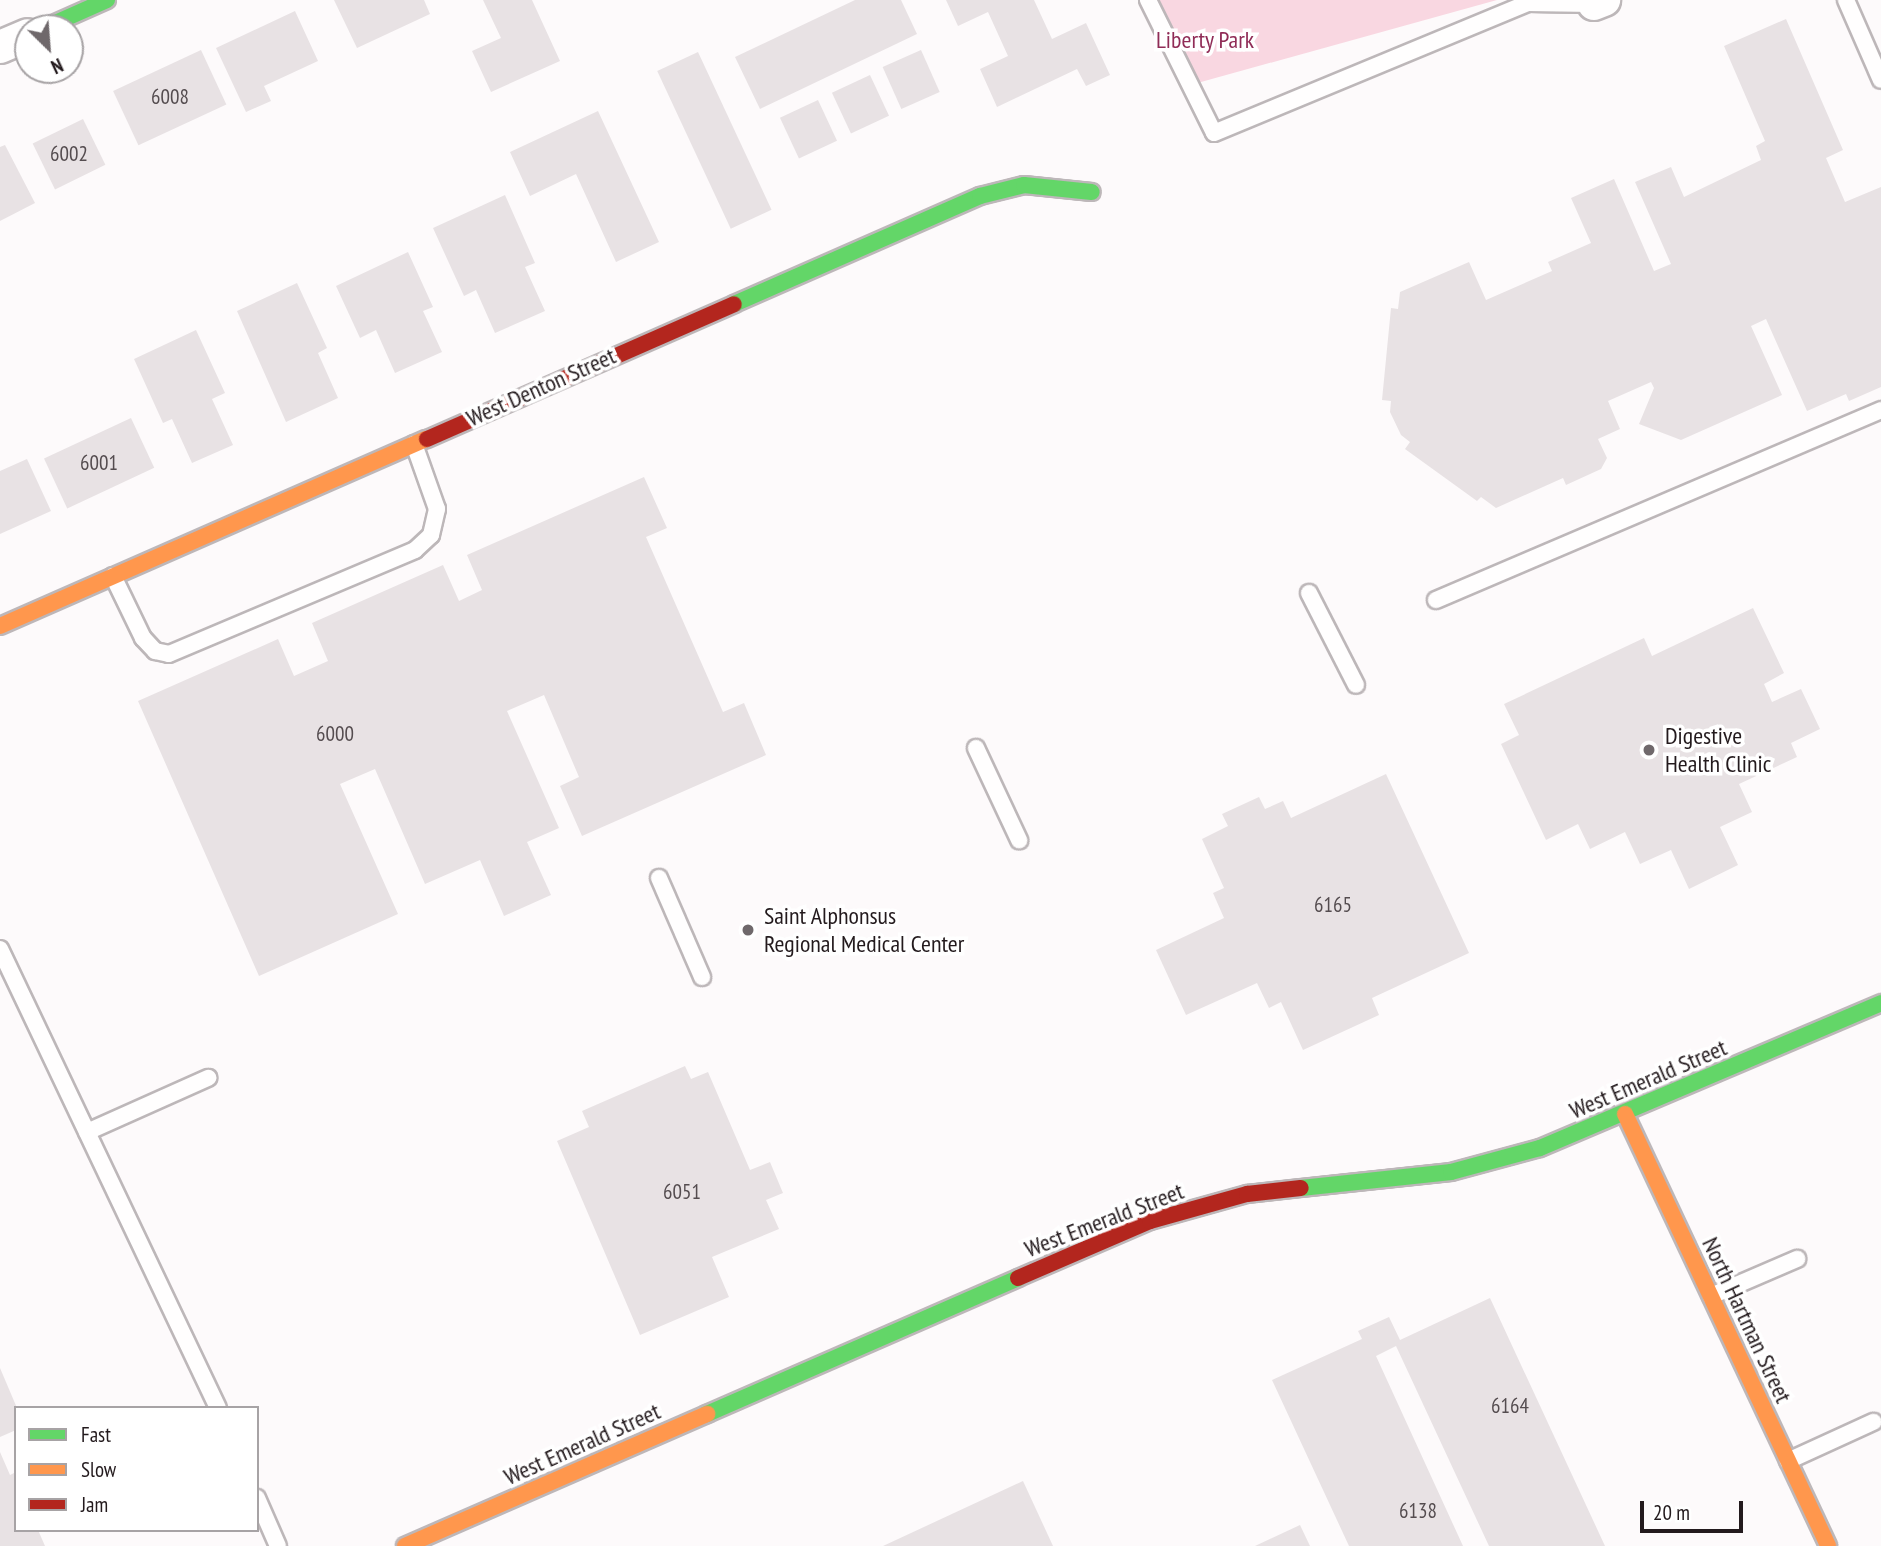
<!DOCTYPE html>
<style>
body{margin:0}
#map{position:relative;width:1881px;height:1546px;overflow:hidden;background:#fdfafb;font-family:"PT Sans Narrow",sans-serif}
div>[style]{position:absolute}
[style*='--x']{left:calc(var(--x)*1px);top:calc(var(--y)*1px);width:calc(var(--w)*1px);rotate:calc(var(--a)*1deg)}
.green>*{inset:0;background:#f9d7e1}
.building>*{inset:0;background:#e8e2e4;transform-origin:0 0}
.roads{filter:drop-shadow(2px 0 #bdb7b9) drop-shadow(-2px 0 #bdb7b9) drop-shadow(0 2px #bdb7b9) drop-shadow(0 -2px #bdb7b9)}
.lane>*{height:16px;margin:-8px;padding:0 8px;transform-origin:8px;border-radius:8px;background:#fffefe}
.street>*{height:32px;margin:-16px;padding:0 16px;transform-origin:16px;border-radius:16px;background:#fffefe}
.fast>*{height:16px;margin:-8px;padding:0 8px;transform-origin:8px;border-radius:8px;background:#63d668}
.slow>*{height:16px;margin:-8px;padding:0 8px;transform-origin:8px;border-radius:8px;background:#ff974d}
.jam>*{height:16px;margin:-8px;padding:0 8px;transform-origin:8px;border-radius:8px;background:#b3261e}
.dots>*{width:19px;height:19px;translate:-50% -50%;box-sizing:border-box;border:4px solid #fff;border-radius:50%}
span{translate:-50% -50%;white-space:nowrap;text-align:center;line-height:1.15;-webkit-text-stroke:7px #fff;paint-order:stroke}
.number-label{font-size:21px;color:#544c4f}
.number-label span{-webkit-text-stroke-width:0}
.park-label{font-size:24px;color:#902c57}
.street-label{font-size:24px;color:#231a1d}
.poi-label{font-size:24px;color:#231a1d}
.left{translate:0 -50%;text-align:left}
.legend{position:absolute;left:14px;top:1406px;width:245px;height:126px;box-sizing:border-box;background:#fff;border:2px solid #a7a3a5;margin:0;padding:9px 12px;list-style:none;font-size:21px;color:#231a1d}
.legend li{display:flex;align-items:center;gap:14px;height:35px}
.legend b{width:35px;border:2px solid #a7a3a5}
.north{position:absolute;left:14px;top:14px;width:70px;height:70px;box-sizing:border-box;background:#fff;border:2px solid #a7a3a5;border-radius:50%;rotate:155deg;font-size:19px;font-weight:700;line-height:28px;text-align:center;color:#231a1d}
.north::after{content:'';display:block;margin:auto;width:24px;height:32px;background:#6f686b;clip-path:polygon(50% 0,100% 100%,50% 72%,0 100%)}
.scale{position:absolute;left:1640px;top:1501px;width:103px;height:32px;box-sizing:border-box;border:4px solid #231a1d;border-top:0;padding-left:9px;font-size:21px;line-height:24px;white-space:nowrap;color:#231a1d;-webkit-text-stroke:5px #fff;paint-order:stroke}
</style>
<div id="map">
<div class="green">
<i style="clip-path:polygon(1141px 0,1497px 0,1183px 87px)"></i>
</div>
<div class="building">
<i style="clip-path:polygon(334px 0,424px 0,430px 14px,357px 48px)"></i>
<i style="clip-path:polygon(483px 0,532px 0,560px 61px,491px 92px,472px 51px,501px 38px)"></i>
<i style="clip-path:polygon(855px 0,901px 0,917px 34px,760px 109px,735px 57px)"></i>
<i style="clip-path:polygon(946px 0,1034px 0,1052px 39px,1086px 23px,1110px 75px,1086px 86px,1077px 69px,997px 107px,980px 69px,1008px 56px,988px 12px,958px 26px)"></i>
<i style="clip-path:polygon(295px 11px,318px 61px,264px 86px,271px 101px,246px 112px,216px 48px)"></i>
<i style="clip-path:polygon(1786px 19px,1843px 150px,1826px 158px,1845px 202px,1881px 187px,1881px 387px,1849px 401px,1846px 394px,1807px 411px,1766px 319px,1751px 326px,1782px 395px,1681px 440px,1639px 424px,1654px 388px,1651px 382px,1608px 401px,1620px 429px,1598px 439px,1607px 458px,1601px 469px,1566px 485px,1563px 478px,1496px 508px,1481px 497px,1477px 501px,1405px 449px,1410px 442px,1401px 435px,1390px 412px,1391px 401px,1382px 400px,1391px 308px,1398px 309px,1400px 292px,1469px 262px,1486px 300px,1552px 271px,1548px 262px,1591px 243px,1571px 198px,1614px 179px,1654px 271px,1671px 264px,1635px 182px,1671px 167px,1684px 197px,1761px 160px,1756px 146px,1765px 141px,1724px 46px)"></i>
<i style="left:201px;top:50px;width:60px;height:97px;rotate:65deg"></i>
<i style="left:921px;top:50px;width:46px;height:42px;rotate:66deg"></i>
<i style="left:698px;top:52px;width:174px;height:45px;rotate:65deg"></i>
<i style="left:870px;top:75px;width:45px;height:42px;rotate:65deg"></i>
<i style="left:818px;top:100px;width:45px;height:42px;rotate:65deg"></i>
<i style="clip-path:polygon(598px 111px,659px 242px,616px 262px,576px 174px,530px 196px,510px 152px)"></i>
<i style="left:83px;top:119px;width:51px;height:56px;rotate:64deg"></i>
<i style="clip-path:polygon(5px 145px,35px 203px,0 221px,0 147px)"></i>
<i style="clip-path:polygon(505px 195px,535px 263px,525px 267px,545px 311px,495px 333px,476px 290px,464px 296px,433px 228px)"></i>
<i style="clip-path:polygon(408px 252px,433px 307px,423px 311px,442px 352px,395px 373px,376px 330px,360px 338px,336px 286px)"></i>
<i style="clip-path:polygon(297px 283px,327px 348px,318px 353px,338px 398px,286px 422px,237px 311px)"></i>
<i style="clip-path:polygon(196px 330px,225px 393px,212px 399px,233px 445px,192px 463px,172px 419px,163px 423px,134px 359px)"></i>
<i style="left:131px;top:418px;width:55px;height:96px;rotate:65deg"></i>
<i style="clip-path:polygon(27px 459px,51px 511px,0 534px,0 471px)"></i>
<i style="clip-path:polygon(644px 477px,667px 528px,646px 537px,723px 712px,744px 703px,766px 755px,582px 836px,560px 786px,579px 777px,544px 695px,507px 711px,559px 828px,527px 842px,551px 895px,504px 916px,480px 860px,425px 884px,375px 769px,340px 784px,398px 914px,259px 976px,138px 701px,278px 639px,294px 676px,328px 661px,312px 623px,443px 565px,459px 601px,482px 590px,467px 555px)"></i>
<i style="clip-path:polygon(1753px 608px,1784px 673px,1764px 684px,1772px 702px,1801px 689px,1820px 729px,1791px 743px,1797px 757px,1739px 784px,1752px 812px,1720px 827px,1738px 865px,1689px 889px,1671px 850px,1640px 864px,1625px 832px,1590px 849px,1578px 824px,1546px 840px,1501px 744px,1519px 735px,1504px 704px,1644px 638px,1652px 656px)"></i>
<i style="clip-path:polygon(1386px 774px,1469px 953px,1372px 998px,1379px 1015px,1303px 1050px,1281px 1002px,1269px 1008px,1257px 983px,1186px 1015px,1156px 950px,1224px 918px,1213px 893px,1224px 888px,1202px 839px,1228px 826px,1222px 814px,1259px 797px,1265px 809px,1283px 801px,1291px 818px)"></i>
<i style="clip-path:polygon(685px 1066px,691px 1079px,708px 1072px,750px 1170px,770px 1162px,783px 1193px,766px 1200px,779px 1229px,712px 1257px,729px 1297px,640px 1335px,557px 1141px,589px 1127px,582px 1111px)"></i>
<i style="clip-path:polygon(1490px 1298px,1605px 1546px,1489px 1546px,1396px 1346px,1376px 1356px,1463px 1546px,1349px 1546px,1272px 1380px,1362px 1339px,1358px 1331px,1389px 1317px,1400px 1340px)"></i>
<i style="clip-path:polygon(0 1368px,17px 1408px,16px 1430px,0 1437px)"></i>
<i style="clip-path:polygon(0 1452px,10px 1475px,16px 1472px,16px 1530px,38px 1530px,45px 1546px,0 1546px)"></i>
<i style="clip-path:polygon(1023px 1481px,1053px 1546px,883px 1546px)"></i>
<i style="clip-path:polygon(1300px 1525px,1310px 1546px,1255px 1546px)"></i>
</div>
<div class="roads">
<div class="lane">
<i style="--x:1148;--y:0;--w:148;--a:63.6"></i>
<i style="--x:1214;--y:133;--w:340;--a:-22.5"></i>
<i style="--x:1528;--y:3;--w:66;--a:0.9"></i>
<i style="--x:1846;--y:0;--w:87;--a:66.4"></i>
<i style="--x:113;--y:576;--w:69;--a:64.2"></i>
<i style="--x:143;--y:638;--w:18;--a:47"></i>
<i style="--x:155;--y:651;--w:14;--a:12"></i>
<i style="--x:169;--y:654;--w:267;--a:-22.9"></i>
<i style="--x:415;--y:550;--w:22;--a:-43"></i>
<i style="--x:431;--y:535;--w:27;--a:-77"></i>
<i style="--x:437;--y:509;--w:69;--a:-109.5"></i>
<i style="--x:1309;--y:593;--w:103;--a:62.9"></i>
<i style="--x:1436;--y:600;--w:484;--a:-23.1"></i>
<i style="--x:976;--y:748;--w:102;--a:64.9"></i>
<i style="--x:659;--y:878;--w:108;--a:66.5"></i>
<i style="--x:0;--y:949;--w:508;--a:64.59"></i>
<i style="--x:87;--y:1132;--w:133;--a:-24.1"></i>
<i style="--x:1711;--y:1296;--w:94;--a:-23.3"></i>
<i style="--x:1788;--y:1461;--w:94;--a:-24.6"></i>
<i style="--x:257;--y:1498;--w:52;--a:66.4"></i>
</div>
<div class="street">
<i style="--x:1594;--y:4;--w:11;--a:-22"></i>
<i style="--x:0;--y:47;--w:30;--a:-23"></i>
</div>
<div class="fast">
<i style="--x:44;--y:28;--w:69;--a:-24"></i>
<i style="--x:734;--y:304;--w:269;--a:-23.7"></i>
<i style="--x:980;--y:196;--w:45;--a:-14"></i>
<i style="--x:1024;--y:185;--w:68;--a:5.9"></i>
<i style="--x:1301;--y:1188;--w:151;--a:-6.1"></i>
<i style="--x:1451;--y:1172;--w:92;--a:-15.1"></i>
<i style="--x:1540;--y:1148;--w:371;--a:-23"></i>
<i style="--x:707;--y:1414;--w:339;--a:-23.6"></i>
</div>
<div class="slow">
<i style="--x:0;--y:626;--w:466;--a:-23.7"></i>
<i style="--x:1625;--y:1114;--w:477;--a:64.8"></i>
<i style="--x:405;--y:1546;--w:330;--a:-23.6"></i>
</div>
<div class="jam">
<i style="--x:427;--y:439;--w:335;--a:-23.7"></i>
<i style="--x:1018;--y:1278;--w:144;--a:-23.4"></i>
<i style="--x:1150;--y:1221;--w:101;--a:-15.6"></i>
<i style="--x:1247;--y:1194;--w:54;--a:-6.3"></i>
</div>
</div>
<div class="dots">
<i style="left:1649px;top:750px;background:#6f686b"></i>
<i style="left:748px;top:930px;background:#6f686b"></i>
</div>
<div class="number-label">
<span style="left:170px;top:97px">6008</span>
<span style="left:69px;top:154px">6002</span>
<span style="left:99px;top:463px">6001</span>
<span style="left:335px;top:734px">6000</span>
<span style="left:1333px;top:905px">6165</span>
<span style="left:682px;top:1192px">6051</span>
<span style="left:1510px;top:1406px">6164</span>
<span style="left:1418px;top:1511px">6138</span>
</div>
<div class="park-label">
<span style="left:1205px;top:40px">Liberty Park</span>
</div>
<div class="street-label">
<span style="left:541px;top:387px;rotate:-24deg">West Denton Street</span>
<span style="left:1648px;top:1079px;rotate:-23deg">West Emerald Street</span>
<span style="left:1104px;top:1220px;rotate:-21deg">West Emerald Street</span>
<span style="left:1747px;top:1320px;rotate:65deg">North Hartman Street</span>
<span style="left:582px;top:1444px;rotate:-24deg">West Emerald Street</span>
</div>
<div class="poi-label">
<span class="left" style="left:1665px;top:750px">Digestive<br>Health Clinic</span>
<span class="left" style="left:764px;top:930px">Saint Alphonsus<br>Regional Medical Center</span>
</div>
<ul class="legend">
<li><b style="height:9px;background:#63d668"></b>Fast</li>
<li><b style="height:9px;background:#ff974d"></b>Slow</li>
<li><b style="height:9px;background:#b3261e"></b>Jam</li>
</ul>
<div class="north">N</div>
<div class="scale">20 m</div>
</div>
